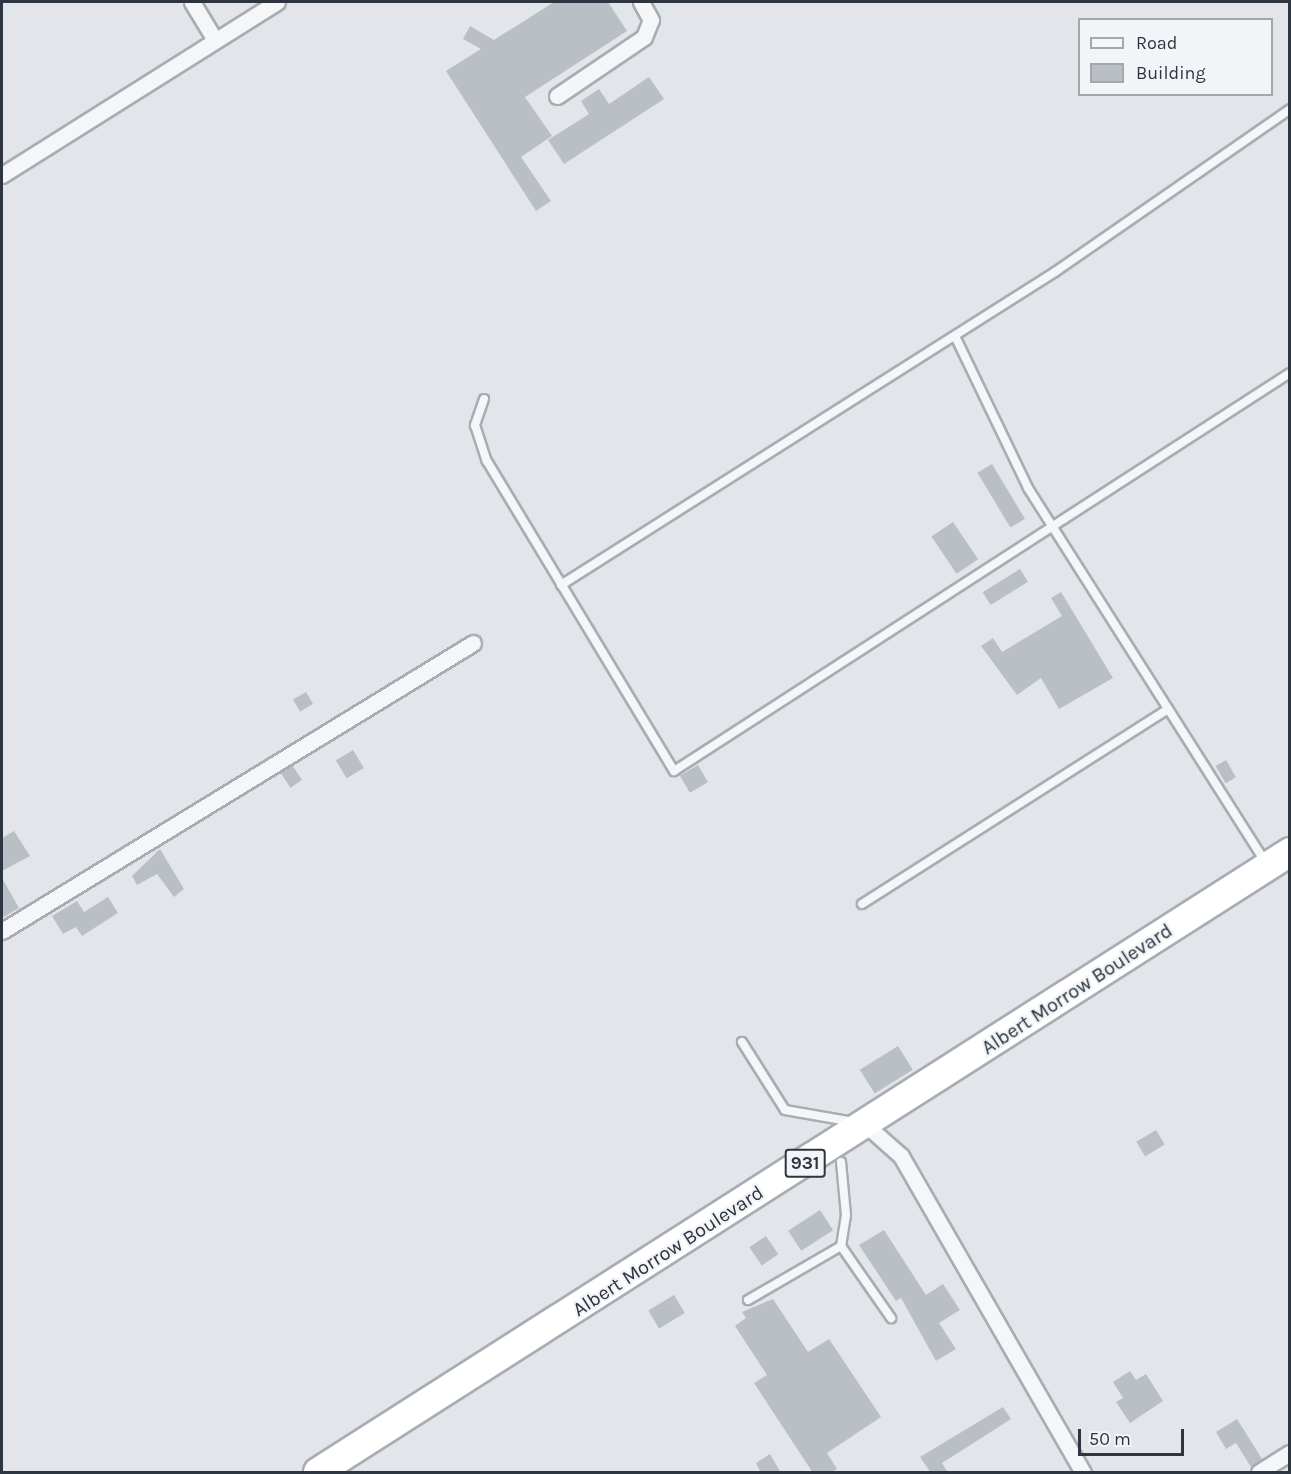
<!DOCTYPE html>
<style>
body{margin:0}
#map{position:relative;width:1291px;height:1474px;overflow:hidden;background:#e2e6ea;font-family:Karla,sans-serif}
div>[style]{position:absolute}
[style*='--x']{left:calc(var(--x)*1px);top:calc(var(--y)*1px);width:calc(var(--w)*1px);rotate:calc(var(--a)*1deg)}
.building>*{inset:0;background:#babfc6;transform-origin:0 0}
.roads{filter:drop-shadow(2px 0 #a8adb4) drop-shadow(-2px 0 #a8adb4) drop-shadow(0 2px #a8adb4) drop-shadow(0 -2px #a8adb4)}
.lane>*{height:8px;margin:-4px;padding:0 4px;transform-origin:4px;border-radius:4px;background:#f5f6f8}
.street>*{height:15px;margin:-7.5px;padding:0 7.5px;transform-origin:7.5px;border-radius:7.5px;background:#f5f6f8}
.highway>*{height:28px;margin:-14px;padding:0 14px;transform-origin:14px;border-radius:14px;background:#fff}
span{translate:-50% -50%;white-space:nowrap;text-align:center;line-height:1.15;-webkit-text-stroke:4.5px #f2f4f7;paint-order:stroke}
.shield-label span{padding:2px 4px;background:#f2f4f7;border:2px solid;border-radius:4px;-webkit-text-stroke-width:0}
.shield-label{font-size:18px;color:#2c3540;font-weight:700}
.street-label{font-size:20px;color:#2c3540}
.frame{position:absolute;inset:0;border:3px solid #2c3540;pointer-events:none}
.legend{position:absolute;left:1078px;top:18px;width:195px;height:78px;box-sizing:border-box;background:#f2f4f7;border:2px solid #a3a8ae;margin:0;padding:8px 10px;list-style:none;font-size:18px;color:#2c3540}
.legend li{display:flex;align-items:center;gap:12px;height:30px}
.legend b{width:30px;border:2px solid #a3a8ae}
.scale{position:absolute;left:1078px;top:1429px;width:106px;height:27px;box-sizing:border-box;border:3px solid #2c3540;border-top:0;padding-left:8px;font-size:18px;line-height:21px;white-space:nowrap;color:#2c3540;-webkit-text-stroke:4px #f2f4f7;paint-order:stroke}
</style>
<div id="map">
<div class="building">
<i style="clip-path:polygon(554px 2px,608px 2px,627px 31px,525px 97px,552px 136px,521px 157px,551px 201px,536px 211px,446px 71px,481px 49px,463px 39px,470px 26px,494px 40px)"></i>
<i style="clip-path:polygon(649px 77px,664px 99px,564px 164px,548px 140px,589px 114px,581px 101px,599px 89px,609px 104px)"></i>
<i style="left:992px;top:464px;width:64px;height:17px;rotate:59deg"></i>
<i style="left:953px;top:522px;width:45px;height:26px;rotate:56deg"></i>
<i style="left:1020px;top:569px;width:15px;height:44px;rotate:58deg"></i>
<i style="clip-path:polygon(1061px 592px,1113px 678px,1059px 709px,1041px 678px,1017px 695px,981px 646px,993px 638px,1002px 652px,1062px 616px,1051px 598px)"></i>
<i style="left:306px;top:692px;width:14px;height:15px;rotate:60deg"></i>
<i style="left:353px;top:750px;width:21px;height:20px;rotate:59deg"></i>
<i style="left:1226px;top:760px;width:20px;height:12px;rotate:60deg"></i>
<i style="left:292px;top:765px;width:18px;height:14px;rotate:56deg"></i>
<i style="left:698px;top:765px;width:20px;height:21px;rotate:60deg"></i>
<i style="clip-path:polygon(14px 831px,30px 856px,2px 871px,2px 838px)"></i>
<i style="clip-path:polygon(160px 849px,184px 889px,174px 897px,157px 874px,137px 885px,132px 876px)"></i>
<i style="clip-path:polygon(2px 878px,19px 908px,2px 918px)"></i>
<i style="clip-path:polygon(108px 897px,118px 913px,82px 936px,76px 927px,63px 934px,52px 916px,77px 901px,84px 912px)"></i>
<i style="left:898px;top:1046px;width:28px;height:45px;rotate:58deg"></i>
<i style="left:1156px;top:1130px;width:17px;height:23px;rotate:59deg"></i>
<i style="left:820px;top:1210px;width:24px;height:38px;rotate:57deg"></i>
<i style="clip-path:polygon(884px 1230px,926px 1295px,943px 1284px,960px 1310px,939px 1323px,956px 1349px,936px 1361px,901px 1298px,896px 1301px,859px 1245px)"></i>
<i style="left:766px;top:1236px;width:22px;height:20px;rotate:56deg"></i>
<i style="left:674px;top:1295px;width:21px;height:30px;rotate:59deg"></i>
<i style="clip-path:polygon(773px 1299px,808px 1352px,829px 1339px,881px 1417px,827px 1453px,837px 1469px,830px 1473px,813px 1473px,754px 1383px,767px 1375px,735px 1326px,746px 1318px,742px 1312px)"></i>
<i style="clip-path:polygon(1130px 1371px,1136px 1380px,1146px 1374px,1163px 1401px,1130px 1423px,1116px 1402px,1123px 1398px,1113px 1382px)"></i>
<i style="clip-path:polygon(1003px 1407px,1011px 1419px,942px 1463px,948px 1473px,931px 1473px,920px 1457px)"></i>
<i style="clip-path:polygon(1237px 1419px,1262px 1459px,1251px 1467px,1236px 1443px,1226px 1449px,1216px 1432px)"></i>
<i style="clip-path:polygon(770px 1454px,781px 1473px,761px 1473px,756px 1463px)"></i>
</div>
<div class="roads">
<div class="lane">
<i style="--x:955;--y:336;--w:169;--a:64.3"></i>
<i style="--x:1028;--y:488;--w:442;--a:57.6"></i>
<i style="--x:484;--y:399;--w:28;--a:109"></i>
<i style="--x:475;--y:425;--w:38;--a:72"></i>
<i style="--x:487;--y:461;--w:362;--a:58.9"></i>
<i style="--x:674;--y:771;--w:733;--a:-32.87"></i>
<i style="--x:561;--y:585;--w:585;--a:-32.36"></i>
<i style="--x:1055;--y:272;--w:286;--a:-34.7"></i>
<i style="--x:862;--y:904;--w:363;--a:-32.5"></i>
<i style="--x:742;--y:1042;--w:80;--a:57.7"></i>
<i style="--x:785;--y:1110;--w:70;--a:9.9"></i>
<i style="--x:841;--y:1162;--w:53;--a:84.6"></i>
<i style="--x:846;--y:1215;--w:31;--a:99"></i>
<i style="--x:841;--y:1246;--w:88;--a:55.2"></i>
<i style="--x:748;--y:1300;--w:108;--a:-30.1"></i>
</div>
<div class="street">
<i style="--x:192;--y:2;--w:44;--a:58.8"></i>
<i style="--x:557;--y:96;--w:105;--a:-34.1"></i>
<i style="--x:644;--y:37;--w:18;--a:-68"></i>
<i style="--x:651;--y:20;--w:21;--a:-119"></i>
<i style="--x:2;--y:175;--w:325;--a:-32.2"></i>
<i style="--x:2;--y:931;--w:552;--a:-31.44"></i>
<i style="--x:866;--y:1125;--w:47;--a:41.5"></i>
<i style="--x:901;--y:1156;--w:365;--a:60.1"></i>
<i style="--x:1259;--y:1472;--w:36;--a:-32"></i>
</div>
<div class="highway">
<i style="--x:318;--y:1472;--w:1153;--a:-32.53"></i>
</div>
</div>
<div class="shield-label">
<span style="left:805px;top:1163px">931</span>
</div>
<div class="street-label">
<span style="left:1077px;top:989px;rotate:-33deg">Albert Morrow Boulevard</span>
<span style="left:668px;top:1251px;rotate:-33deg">Albert Morrow Boulevard</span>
</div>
<div class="frame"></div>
<ul class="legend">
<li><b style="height:8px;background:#f5f6f8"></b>Road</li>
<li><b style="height:16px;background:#babfc6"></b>Building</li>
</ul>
<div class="scale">50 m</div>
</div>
